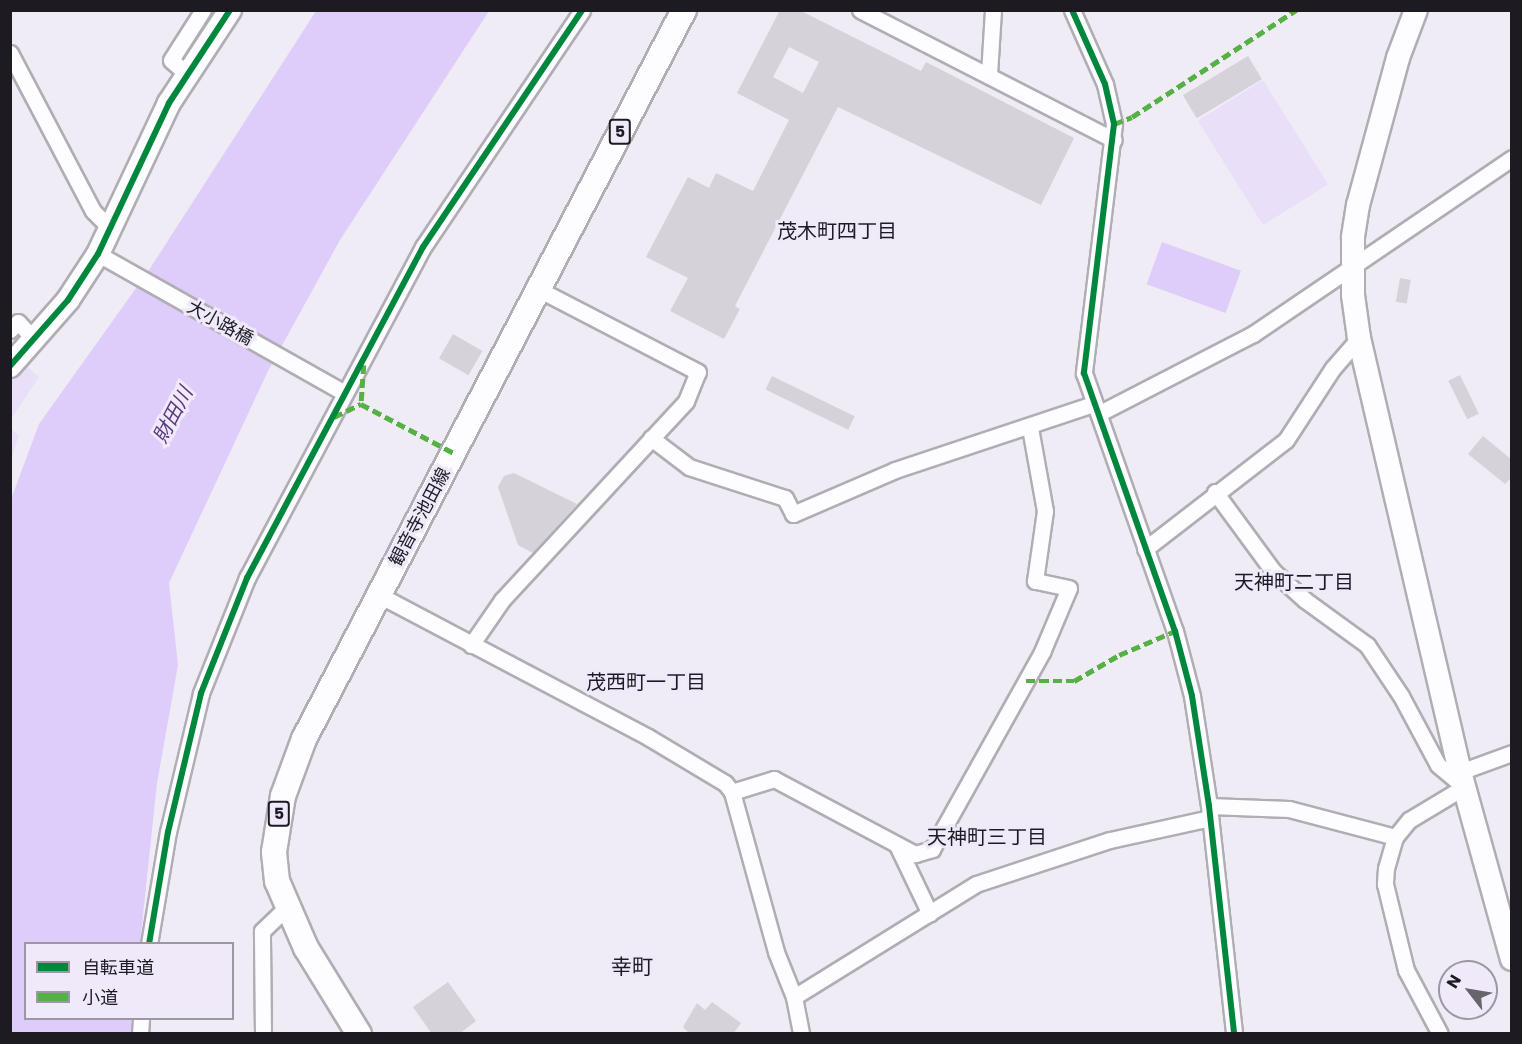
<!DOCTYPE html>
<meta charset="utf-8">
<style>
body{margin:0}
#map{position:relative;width:1522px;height:1044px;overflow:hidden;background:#f0ecf6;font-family:Poppins,"Noto Sans JP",sans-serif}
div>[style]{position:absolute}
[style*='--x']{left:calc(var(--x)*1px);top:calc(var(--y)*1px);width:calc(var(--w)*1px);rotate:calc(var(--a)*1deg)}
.green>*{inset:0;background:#e9dff9;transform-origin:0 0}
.water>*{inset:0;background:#deccfa;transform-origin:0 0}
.building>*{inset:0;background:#d5d2da;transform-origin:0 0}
.roads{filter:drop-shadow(2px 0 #b0adb4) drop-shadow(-2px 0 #b0adb4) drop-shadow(0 2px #b0adb4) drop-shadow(0 -2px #b0adb4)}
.street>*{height:15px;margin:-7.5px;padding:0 7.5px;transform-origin:7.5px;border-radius:7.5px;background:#fdfcfe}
.secondary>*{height:22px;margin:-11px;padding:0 11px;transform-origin:11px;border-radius:11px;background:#fdfcfe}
.primary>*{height:24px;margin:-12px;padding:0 12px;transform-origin:12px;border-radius:12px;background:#fdfcfe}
.quiet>*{height:4.5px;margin-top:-2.25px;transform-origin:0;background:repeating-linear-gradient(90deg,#55b145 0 9px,transparent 0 13.5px)}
.cycleway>*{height:6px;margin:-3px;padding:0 3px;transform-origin:3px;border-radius:3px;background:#00873e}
span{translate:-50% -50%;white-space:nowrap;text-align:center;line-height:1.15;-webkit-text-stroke:6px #efe9f9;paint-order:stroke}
.shield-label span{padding:2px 4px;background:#efe9f9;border:2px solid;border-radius:4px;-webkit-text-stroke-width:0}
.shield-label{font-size:16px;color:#1d1b21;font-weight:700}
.street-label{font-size:18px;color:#1d1b21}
.neighbourhood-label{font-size:20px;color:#1d1b21}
.water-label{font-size:20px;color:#59397e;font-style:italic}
.quarter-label{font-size:21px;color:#1d1b21}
.frame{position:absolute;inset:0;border:12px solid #1d1b21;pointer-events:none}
.legend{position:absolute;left:24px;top:942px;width:210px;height:78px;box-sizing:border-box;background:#efe9f9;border:2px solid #9b97a3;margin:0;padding:8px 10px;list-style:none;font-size:18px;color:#1d1b21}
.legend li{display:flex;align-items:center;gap:12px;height:30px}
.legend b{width:30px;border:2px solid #9b97a3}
.north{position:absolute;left:1438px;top:960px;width:60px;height:60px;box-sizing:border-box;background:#efe9f9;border:2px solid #9b97a3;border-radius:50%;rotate:301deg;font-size:16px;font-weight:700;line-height:24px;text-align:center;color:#1d1b21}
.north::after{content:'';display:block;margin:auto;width:21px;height:27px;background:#67646c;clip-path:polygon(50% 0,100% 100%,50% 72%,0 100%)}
</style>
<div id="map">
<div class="green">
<i style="left:1263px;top:80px;width:123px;height:77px;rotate:58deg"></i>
<i style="clip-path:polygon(24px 364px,39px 377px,11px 419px,11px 381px)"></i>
<i style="clip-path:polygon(11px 429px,19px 435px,11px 460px)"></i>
</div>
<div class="water">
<i style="clip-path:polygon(316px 11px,489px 11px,340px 240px,268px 371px,169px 583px,178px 665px,157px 783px,140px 943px,26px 944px,26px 1018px,132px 1019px,131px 1033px,11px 1033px,10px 502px,39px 424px,149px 270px)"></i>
<i style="left:1162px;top:242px;width:84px;height:45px;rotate:20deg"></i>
</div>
<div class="building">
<i style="clip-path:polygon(evenodd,780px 10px,799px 10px,921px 71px,926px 62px,1074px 138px,1041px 205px,838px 107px,735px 306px,740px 309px,724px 339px,670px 311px,688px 278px,646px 257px,688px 177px,709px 188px,716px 173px,753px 191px,789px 120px,737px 93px,780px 10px,789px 47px,819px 62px,803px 93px,773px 77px,789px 47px)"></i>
<i style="left:1248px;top:56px;width:27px;height:76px;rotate:59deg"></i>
<i style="left:1400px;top:278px;width:11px;height:24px;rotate:10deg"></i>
<i style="left:453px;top:334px;width:34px;height:28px;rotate:30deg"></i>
<i style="left:1460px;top:375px;width:43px;height:13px;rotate:64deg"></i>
<i style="left:772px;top:376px;width:92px;height:15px;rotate:26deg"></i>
<i style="clip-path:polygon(1483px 436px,1512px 460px,1512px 477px,1505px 484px,1468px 454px)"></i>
<i style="clip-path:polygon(514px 473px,577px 504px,533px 553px,518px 545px,498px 487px,504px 476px)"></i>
<i style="clip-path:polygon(448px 982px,476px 1021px,459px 1034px,432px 1034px,413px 1007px)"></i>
<i style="clip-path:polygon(712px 1002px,741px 1023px,733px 1034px,690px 1034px,683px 1027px,697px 1003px,705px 1010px)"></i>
</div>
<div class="roads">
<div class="street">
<i style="--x:860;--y:10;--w:285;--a:27.1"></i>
<i style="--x:1072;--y:10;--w:81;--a:66"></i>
<i style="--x:1105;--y:84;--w:41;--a:77.3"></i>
<i style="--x:1114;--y:124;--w:251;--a:96.9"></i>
<i style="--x:1084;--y:373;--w:274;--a:70.6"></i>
<i style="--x:1175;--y:631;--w:67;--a:75.3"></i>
<i style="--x:1192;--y:696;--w:111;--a:81.2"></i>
<i style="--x:1209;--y:806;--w:229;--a:83.7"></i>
<i style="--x:10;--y:53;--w:178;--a:62.3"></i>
<i style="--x:93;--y:211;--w:23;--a:45"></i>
<i style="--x:187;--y:74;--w:21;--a:-139"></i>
<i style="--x:171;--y:60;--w:59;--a:-57.4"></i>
<i style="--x:989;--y:74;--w:64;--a:-86.4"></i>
<i style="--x:98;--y:254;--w:281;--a:29.4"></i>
<i style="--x:10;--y:330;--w:11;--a:-45"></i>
<i style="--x:18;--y:322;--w:25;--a:47"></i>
<i style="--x:1100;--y:413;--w:172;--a:-27.3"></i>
<i style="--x:1253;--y:334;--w:313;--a:-34.2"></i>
<i style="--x:651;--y:438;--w:48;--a:37.3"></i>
<i style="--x:689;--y:467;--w:101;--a:17.9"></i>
<i style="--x:785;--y:498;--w:18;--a:63"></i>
<i style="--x:793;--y:514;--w:111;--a:-23.3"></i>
<i style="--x:895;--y:470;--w:209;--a:-18.4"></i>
<i style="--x:1215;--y:492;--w:98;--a:53.7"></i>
<i style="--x:1273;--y:571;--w:43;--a:42.2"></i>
<i style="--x:1305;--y:600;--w:77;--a:36"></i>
<i style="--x:1367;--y:645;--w:61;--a:56.3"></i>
<i style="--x:1401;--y:696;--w:78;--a:61.8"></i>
<i style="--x:1438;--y:765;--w:34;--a:40"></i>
<i style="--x:1464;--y:787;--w:64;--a:149"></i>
<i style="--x:1409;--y:820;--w:22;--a:129"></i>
<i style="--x:1395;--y:837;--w:32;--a:106"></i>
<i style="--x:1386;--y:868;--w:16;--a:94"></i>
<i style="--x:1385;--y:884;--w:89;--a:76.3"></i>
<i style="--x:1406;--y:970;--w:72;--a:62"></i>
<i style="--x:1145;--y:549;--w:178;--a:-37.7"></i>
<i style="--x:1286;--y:440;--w:86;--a:-56.9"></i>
<i style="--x:1333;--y:368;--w:40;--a:-49"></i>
<i style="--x:379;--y:595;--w:304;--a:27.8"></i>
<i style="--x:648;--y:737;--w:90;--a:30.9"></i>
<i style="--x:725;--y:783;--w:11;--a:52"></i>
<i style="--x:732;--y:792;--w:166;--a:74.6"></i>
<i style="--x:776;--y:952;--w:48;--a:68.2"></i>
<i style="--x:794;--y:997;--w:38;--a:79"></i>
<i style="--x:471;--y:645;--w:55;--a:-55.4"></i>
<i style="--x:502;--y:600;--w:271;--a:-47.2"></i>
<i style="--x:686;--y:401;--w:31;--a:-68"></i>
<i style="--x:698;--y:372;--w:180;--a:-152.6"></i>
<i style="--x:1460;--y:772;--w:55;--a:-20.1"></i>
<i style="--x:732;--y:792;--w:44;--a:-17.2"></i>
<i style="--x:774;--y:779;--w:160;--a:28"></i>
<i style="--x:915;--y:854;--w:18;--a:-16"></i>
<i style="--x:932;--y:849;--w:226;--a:-60.8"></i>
<i style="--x:1042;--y:652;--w:69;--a:-67.1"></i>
<i style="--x:1069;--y:588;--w:35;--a:-168"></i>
<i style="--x:1035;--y:581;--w:71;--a:-81.9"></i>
<i style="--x:1045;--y:511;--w:84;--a:-100.2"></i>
<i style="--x:1209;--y:806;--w:80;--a:2.1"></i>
<i style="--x:1289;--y:809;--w:110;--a:14.8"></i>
<i style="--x:897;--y:845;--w:76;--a:64.4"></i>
<i style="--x:149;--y:944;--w:114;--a:-80.4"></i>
<i style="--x:168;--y:832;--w:143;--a:-76.6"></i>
<i style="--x:201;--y:693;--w:124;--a:-68.2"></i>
<i style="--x:247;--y:578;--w:375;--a:-62"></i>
<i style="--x:423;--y:247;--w:285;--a:-56.1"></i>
<i style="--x:794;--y:997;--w:214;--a:-31.8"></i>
<i style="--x:976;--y:884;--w:141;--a:-18.2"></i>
<i style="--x:1110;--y:840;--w:102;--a:-12.4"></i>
<i style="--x:140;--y:1034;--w:16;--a:-86"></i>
<i style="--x:263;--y:1034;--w:103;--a:-90.6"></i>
<i style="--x:262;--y:931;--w:33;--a:-44"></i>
</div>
<div class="secondary">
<i style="--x:1416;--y:10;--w:51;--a:110.6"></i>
<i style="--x:1398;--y:58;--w:152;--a:105.2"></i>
<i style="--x:1358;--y:205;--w:33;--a:99"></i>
<i style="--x:1353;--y:238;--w:57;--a:90"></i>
<i style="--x:1353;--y:295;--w:43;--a:82.1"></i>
<i style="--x:1359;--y:338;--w:446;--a:76.9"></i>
<i style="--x:1460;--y:772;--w:194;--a:74.5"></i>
<i style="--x:10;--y:366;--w:88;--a:-48.7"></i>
<i style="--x:68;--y:300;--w:55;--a:-56.9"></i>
<i style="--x:98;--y:254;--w:167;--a:-64.8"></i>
<i style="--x:169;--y:103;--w:111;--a:-56.7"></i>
</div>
<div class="primary">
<i style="--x:359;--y:1034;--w:101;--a:-121.6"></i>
<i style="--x:306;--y:948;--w:73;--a:-113.4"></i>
<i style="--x:277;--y:881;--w:29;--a:-96"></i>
<i style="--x:274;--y:852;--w:57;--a:-80.9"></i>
<i style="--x:283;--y:796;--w:61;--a:-69.8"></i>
<i style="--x:304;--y:739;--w:822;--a:-62.47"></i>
</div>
</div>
<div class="quiet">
<i style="--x:1114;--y:124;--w:19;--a:-21"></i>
<i style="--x:1132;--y:117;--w:196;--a:-33.1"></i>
<i style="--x:364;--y:365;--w:39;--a:94"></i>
<i style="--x:361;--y:404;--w:105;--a:27.8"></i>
<i style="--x:334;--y:417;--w:30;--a:-26"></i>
<i style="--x:1026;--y:681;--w:48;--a:0"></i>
<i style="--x:1074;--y:681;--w:52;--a:-30"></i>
<i style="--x:1119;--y:655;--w:61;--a:-23.2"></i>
</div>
<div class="cycleway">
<i style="--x:1072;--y:10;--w:81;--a:66"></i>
<i style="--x:1105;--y:84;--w:41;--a:77.3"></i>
<i style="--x:1114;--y:124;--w:251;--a:96.9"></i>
<i style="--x:1084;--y:373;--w:274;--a:70.6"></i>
<i style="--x:1175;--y:631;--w:67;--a:75.3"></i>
<i style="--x:1192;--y:696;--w:111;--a:81.2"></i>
<i style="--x:1209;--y:806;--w:229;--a:83.7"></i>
<i style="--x:10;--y:366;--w:88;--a:-48.7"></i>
<i style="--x:68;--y:300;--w:55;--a:-56.9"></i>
<i style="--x:98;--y:254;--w:167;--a:-64.8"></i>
<i style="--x:169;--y:103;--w:111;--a:-56.7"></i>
<i style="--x:149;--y:944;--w:114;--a:-80.4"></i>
<i style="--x:168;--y:832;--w:143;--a:-76.6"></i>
<i style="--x:201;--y:693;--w:124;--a:-68.2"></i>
<i style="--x:247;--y:578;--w:375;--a:-62"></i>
<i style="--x:423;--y:247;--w:285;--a:-56.1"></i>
</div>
<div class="shield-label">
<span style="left:620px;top:132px">5</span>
<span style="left:279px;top:814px">5</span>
</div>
<div class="street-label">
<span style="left:220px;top:323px;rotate:29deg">大小路橋</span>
<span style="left:420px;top:517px;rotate:-62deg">観音寺池田線</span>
</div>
<div class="neighbourhood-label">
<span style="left:837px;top:231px">茂木町四丁目</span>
<span style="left:1294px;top:582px">天神町二丁目</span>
<span style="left:646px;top:682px">茂西町一丁目</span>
<span style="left:987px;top:837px">天神町三丁目</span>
</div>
<div class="water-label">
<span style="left:173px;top:415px;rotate:-62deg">財田川</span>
</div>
<div class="quarter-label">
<span style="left:632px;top:967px">幸町</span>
</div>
<div class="frame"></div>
<ul class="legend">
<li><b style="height:8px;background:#00873e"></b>自転車道</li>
<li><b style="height:8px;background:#55b145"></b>小道</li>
</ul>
<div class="north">N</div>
</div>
